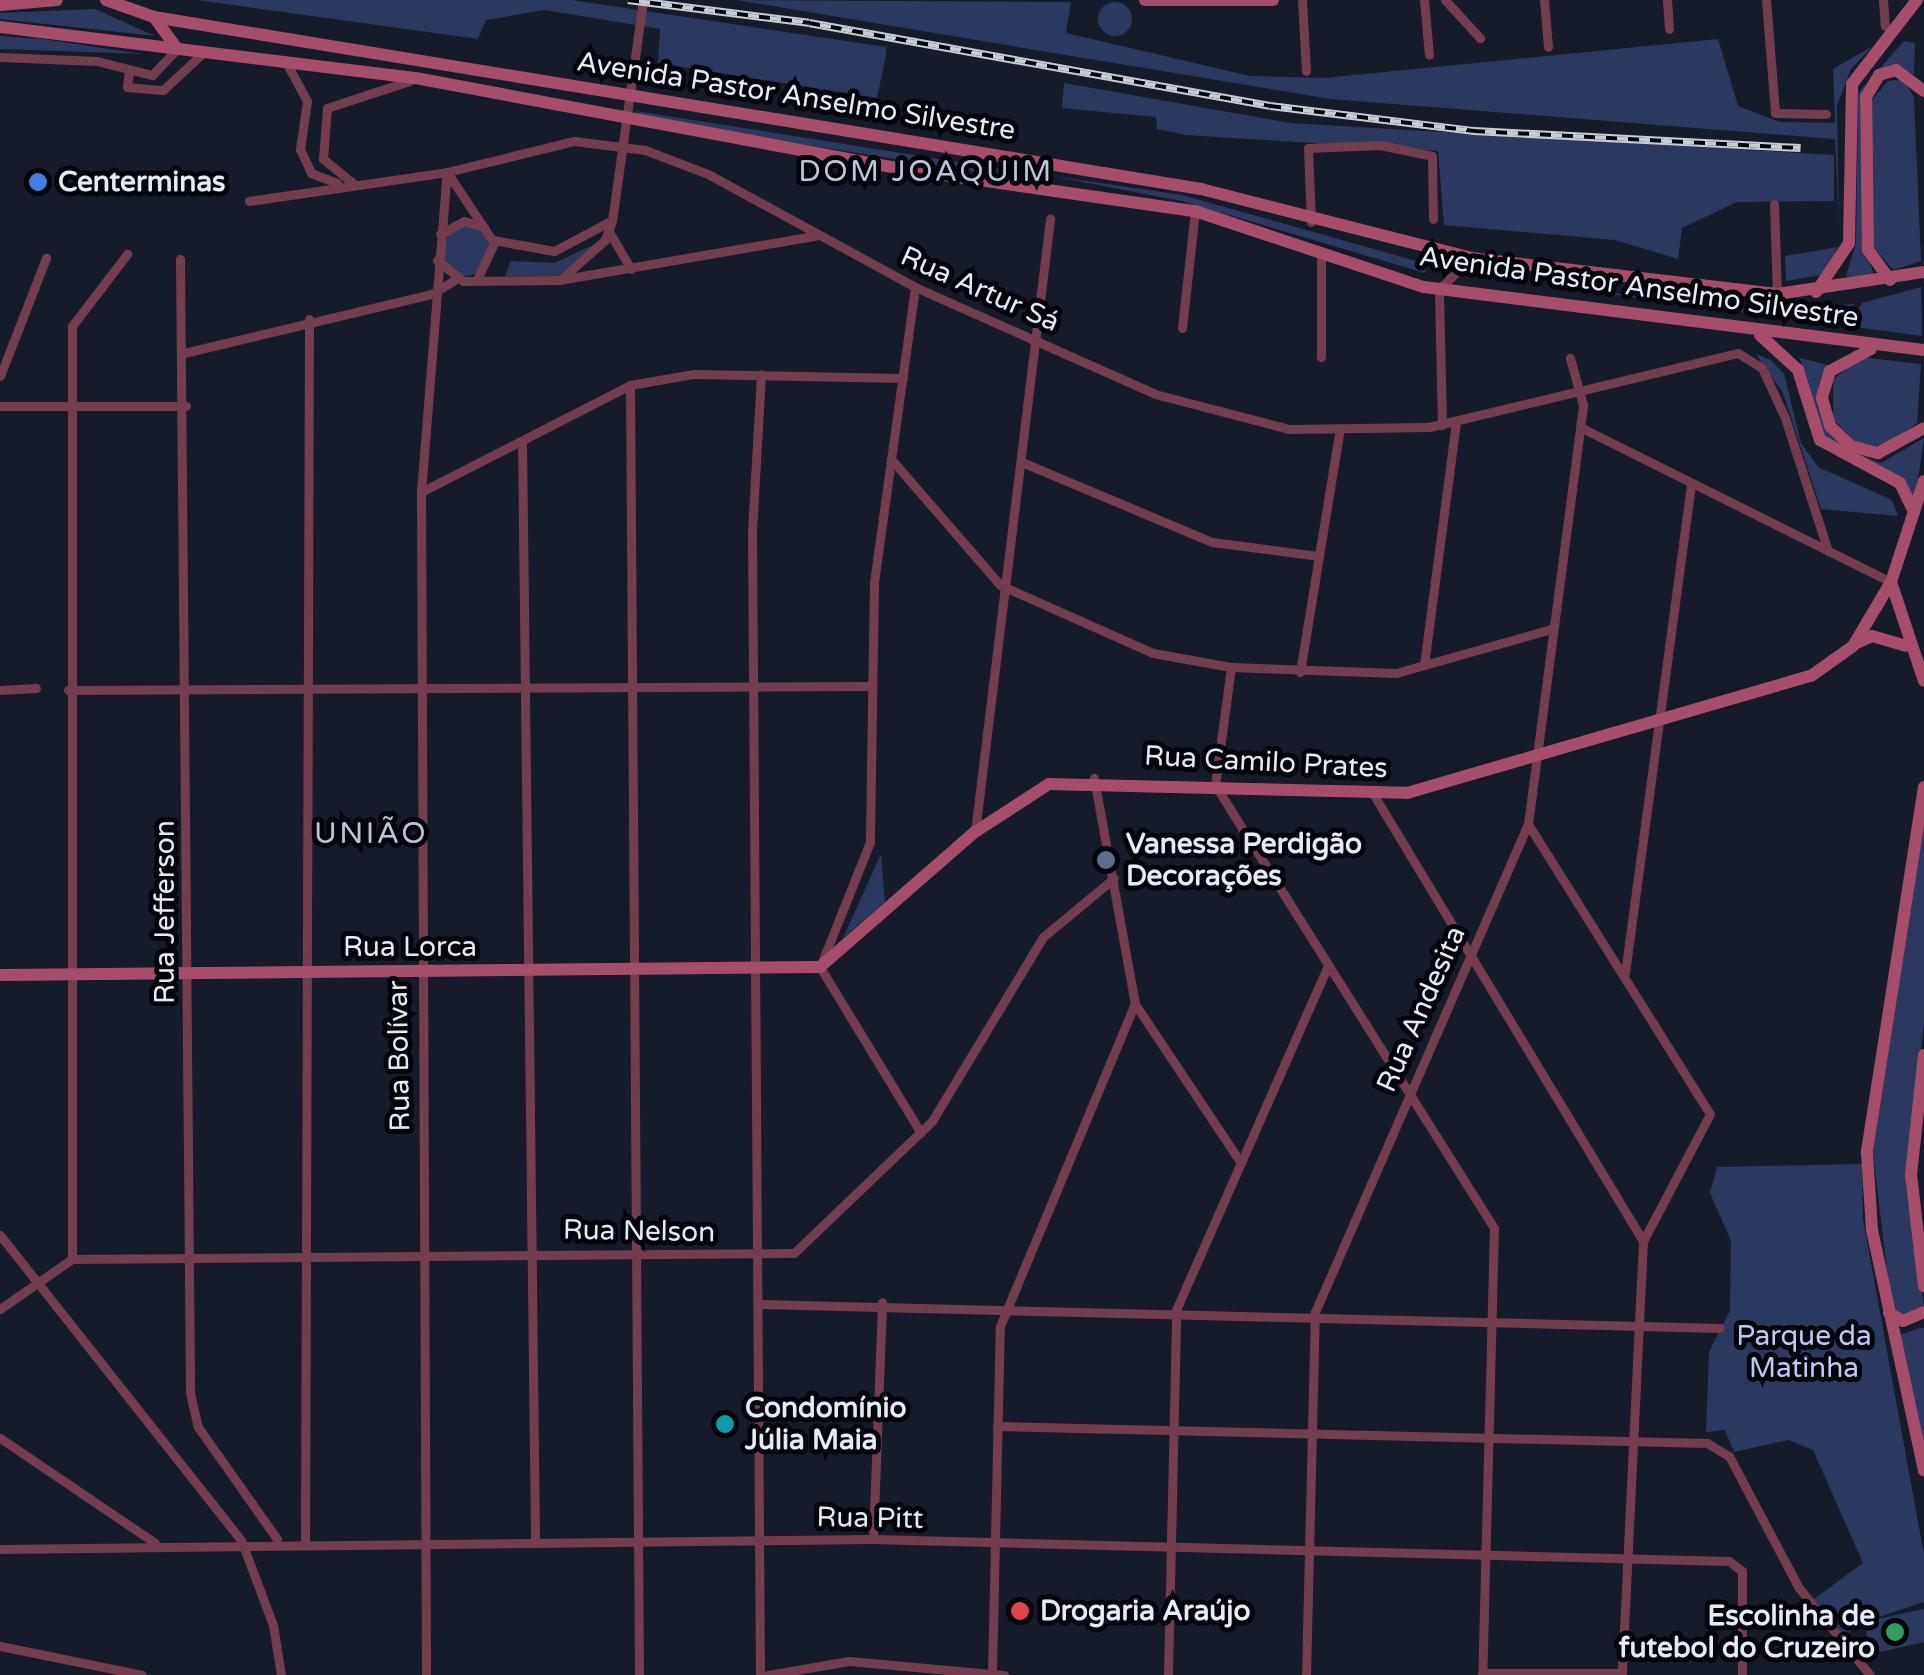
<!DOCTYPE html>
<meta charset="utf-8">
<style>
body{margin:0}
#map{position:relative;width:1924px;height:1675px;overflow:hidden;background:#161b29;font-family:"Varela Round",sans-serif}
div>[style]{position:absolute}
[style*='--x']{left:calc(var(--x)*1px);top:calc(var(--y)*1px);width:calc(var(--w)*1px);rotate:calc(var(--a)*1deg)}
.green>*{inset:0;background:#2b3960;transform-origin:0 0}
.round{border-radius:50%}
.street>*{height:9px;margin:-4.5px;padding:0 4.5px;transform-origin:4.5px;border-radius:4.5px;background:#743d4d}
.secondary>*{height:12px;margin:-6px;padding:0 6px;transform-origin:6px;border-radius:6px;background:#a64e69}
.rail>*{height:8px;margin-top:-4px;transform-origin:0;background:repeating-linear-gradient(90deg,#05060b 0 11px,#c8ccd7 0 22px);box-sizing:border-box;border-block:2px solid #c8ccd7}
.dots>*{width:28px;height:28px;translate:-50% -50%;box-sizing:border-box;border:5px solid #05060b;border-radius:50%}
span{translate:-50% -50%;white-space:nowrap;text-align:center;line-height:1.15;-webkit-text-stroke:10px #05060b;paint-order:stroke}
.street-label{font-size:28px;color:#e6eaf4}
.poi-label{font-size:28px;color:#e6eaf4;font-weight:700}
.left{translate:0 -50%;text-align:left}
.right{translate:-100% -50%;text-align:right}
.park-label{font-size:28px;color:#bccbf3}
.neighbourhood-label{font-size:30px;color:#bec5d8;letter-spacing:2.5px}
</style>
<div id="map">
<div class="green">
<i style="clip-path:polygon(197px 0,572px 0,886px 47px,886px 55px,877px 98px,658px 63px,660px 29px,545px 10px,486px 20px,478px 39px)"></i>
<i style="clip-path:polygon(736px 0,1071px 2px,1066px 33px,1250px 76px,1324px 78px,1718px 39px,1738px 106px,1780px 122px,1835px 123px,1833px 69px,1873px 46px,1851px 69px,1837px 105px,1839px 226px,1835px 139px,1330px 99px)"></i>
<i class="round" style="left:1098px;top:2px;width:34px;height:34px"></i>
<i style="clip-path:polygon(95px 9px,155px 36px,0 19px,0 13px)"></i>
<i style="clip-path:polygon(0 36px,43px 39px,143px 54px,0 49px)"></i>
<i style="clip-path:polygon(1904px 41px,1915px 43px,1914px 74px,1879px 70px,1862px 96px,1862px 243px,1874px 275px,1859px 279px,1846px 276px,1856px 244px,1858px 93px)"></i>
<i style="clip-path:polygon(1904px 79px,1914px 98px,1921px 261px,1893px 270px,1872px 245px,1872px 100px,1888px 81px)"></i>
<i style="clip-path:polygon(1064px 83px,1290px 123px,1834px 155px,1834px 201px,1737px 202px,1682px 228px,1678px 259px,1615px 240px,1444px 225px,1438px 151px,1186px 135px,1157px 129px,1156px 117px,1062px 108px)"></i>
<i style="left:636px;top:111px;width:418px;height:7px;rotate:9deg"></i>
<i style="clip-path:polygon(1052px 176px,1182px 195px,1427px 264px,1425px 273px,1181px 201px)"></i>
<i class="round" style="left:440px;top:226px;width:50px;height:50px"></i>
<i style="clip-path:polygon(595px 244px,558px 276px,505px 276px,511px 261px,555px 263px)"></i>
<i style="clip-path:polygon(1838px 247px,1822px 275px,1786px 281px,1785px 256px)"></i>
<i style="clip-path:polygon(1921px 287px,1922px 336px,1848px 326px,1862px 303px)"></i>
<i style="clip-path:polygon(1563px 288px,1769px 309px,1855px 304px,1839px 324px)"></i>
<i style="clip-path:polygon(1756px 354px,1771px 360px,1784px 374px,1801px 443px,1818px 467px,1892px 500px,1898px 516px,1821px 509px,1783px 393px)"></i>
<i style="clip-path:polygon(1860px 357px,1921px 364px,1917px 423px,1883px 448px,1855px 442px,1833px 419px,1833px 380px)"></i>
<i style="clip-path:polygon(1800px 358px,1831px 366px,1817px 406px,1843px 449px,1881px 463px,1924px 438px,1915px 500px,1904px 481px,1836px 450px,1816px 427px)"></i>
<i style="clip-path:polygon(1924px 818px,1924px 1022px,1906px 1183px,1924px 1306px,1908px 1317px,1892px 1312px,1873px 1153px)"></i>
<i style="clip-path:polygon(881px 854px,885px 902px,843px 938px,861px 898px)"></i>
<i style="clip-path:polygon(1862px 1164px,1863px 1219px,1924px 1555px,1924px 1602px,1867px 1621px,1924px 1609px,1924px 1642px,1871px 1654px,1864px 1623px,1843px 1636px,1814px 1599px,1863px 1563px,1813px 1450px,1788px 1440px,1734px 1452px,1725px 1430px,1706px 1432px,1709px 1352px,1730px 1311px,1731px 1241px,1710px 1193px,1717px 1167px)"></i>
<i style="clip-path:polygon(1920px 1328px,1924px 1328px,1924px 1456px,1900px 1335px)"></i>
</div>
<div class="street">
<i style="--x:1302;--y:0;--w:71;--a:86.8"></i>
<i style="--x:1424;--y:0;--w:55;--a:84.8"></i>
<i style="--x:1445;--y:0;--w:52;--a:47.4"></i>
<i style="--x:1544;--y:0;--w:47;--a:85.1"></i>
<i style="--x:1667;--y:0;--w:29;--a:86"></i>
<i style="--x:1766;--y:0;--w:113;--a:85.4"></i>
<i style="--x:1775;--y:113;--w:51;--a:1.1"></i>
<i style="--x:1883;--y:0;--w:26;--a:86"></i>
<i style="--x:0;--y:57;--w:97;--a:2.4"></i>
<i style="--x:97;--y:61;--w:57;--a:14.3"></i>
<i style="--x:152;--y:75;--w:36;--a:-46"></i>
<i style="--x:286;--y:62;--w:44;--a:61.7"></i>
<i style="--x:307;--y:101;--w:49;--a:98.3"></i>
<i style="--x:300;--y:149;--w:26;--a:65"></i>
<i style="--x:311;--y:173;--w:28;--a:21"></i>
<i style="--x:129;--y:72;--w:15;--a:98"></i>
<i style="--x:127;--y:87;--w:36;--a:5"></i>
<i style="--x:163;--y:90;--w:54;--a:-42.8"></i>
<i style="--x:447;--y:172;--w:85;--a:56.5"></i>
<i style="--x:494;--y:243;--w:38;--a:115"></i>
<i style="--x:354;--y:184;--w:40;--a:-141"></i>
<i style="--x:323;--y:159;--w:51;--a:-85.5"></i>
<i style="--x:327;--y:108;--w:86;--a:-18.2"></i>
<i style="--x:249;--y:201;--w:200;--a:-8.3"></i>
<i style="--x:447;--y:172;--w:131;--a:-13.7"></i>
<i style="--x:574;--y:141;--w:72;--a:7.2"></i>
<i style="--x:645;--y:150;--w:67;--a:20.9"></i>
<i style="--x:708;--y:174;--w:236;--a:28.6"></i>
<i style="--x:915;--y:287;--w:263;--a:24"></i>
<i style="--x:1155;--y:394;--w:138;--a:14.6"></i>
<i style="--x:1289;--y:429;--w:140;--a:-0.8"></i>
<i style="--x:1429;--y:427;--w:318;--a:-13.5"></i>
<i style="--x:1738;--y:353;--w:28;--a:32"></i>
<i style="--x:1762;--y:368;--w:55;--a:65.3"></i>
<i style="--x:1785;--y:418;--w:140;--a:72.1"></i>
<i style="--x:1774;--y:204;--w:90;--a:88.1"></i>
<i style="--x:1311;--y:222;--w:74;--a:-92.3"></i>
<i style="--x:1308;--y:148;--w:72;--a:-2.4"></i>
<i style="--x:1380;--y:145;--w:53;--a:11.9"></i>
<i style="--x:1432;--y:156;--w:63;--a:89.1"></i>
<i style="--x:608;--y:230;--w:45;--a:59.5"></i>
<i style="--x:440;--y:234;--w:27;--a:-28"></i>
<i style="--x:464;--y:221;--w:21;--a:17"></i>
<i style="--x:493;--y:240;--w:62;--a:10.2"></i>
<i style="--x:554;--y:251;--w:62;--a:-27.8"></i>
<i style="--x:1321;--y:254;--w:103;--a:90"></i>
<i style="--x:180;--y:259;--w:1134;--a:89.49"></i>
<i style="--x:190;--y:1393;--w:35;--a:77"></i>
<i style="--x:198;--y:1427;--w:137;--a:54.8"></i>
<i style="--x:437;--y:260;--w:33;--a:39"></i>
<i style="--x:463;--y:281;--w:96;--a:-0.6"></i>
<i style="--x:559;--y:280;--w:260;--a:-9.8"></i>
<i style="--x:561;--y:279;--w:59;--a:-41.6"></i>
<i style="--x:605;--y:240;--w:20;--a:-70"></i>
<i style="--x:612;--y:221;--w:223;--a:-82"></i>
<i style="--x:915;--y:287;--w:297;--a:97.9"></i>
<i style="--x:874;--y:581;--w:261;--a:90.9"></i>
<i style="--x:870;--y:842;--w:135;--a:111.8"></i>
<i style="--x:820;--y:967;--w:194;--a:58.7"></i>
<i style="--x:1182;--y:328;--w:118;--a:-83.7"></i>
<i style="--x:184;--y:353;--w:255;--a:-13.4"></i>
<i style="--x:432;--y:294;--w:28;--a:-32"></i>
<i style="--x:0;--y:376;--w:127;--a:-68.7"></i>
<i style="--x:630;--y:385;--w:1290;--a:89.6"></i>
<i style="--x:0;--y:406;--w:186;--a:0"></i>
<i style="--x:1442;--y:425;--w:136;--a:-91.3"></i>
<i style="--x:1439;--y:289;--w:45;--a:-44.1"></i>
<i style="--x:1580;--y:427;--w:347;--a:26.5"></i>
<i style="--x:522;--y:441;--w:1098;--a:89.32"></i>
<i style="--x:891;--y:459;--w:167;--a:49.1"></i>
<i style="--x:1000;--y:585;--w:167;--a:24"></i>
<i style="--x:1153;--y:653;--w:79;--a:10.2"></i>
<i style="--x:1231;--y:667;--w:165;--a:2.1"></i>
<i style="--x:1396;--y:673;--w:162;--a:-15.8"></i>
<i style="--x:1024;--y:463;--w:204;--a:22.8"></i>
<i style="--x:1212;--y:542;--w:108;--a:7.5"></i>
<i style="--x:421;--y:492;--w:235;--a:-27.1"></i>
<i style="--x:630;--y:385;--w:65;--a:-9.8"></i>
<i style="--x:694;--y:374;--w:209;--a:1.1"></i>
<i style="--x:1424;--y:665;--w:245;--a:-82.5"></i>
<i style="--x:1231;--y:667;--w:119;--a:97.7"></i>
<i style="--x:1215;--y:785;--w:524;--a:57.8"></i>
<i style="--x:1494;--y:1228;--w:447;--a:91.5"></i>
<i style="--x:1300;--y:672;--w:242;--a:-80.7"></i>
<i style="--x:0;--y:690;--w:36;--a:-3"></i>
<i style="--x:68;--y:690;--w:802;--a:-0.29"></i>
<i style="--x:1375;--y:797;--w:519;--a:58.88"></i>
<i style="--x:1528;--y:824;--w:342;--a:57.9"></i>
<i style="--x:1710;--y:1114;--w:144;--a:117.8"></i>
<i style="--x:1643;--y:1241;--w:435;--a:92.8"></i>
<i style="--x:975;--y:832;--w:618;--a:-83.02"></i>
<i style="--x:1625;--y:973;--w:494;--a:-82.3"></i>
<i style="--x:1135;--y:1004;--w:191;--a:56.3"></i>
<i style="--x:0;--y:1235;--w:389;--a:51.7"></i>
<i style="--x:241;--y:1540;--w:91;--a:69.4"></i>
<i style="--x:273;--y:1625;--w:51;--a:80.9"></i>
<i style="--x:72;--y:1259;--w:933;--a:-90"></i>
<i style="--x:72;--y:326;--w:91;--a:-52.6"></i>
<i style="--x:760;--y:1304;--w:960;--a:1.43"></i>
<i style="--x:0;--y:1309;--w:88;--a:-34.8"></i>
<i style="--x:72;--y:1259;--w:722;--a:-0.48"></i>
<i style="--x:794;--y:1253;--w:191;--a:-43.7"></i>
<i style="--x:932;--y:1121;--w:215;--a:-58.9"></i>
<i style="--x:1043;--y:937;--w:92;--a:-39.7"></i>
<i style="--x:997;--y:1426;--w:710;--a:1.37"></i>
<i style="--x:1707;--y:1443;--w:26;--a:31"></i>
<i style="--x:1729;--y:1456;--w:149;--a:62.1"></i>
<i style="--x:1799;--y:1588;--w:112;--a:50.8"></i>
<i style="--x:0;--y:1438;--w:187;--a:34.1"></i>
<i style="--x:873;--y:1539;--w:237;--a:-87.8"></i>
<i style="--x:305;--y:1540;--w:1221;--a:-89.81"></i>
<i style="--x:0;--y:1549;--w:873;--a:-0.66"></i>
<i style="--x:873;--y:1539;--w:856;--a:1.47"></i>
<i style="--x:1729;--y:1561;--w:16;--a:38"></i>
<i style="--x:1742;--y:1571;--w:104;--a:90"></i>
<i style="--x:0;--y:1646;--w:145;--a:11.5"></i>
<i style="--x:992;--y:1672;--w:346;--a:-88.7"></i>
<i style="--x:1000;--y:1326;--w:349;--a:-67.3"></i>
<i style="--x:1135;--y:1004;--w:230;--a:-100.3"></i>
<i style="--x:1482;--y:1673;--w:140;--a:0"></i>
<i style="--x:426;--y:1675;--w:1183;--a:-90.24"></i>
<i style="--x:421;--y:492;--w:321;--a:-85.4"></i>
<i style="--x:760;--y:1675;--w:1144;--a:-90.4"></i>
<i style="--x:752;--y:531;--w:157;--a:-86.7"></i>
<i style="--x:768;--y:1675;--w:82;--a:-9.8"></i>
<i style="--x:849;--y:1661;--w:156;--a:5.2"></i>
<i style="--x:1168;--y:1675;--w:365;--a:-88.7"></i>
<i style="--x:1176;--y:1310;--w:377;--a:-66.2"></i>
<i style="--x:1306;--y:1675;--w:363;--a:-88.6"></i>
<i style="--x:1315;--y:1312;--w:532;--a:-66.42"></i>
<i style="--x:1528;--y:824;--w:423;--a:-82.5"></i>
<i style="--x:1583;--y:405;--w:49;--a:-105.5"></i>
</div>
<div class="secondary">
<i style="--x:106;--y:0;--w:51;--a:19.5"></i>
<i style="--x:154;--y:17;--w:1061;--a:9.33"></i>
<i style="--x:1201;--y:189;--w:279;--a:14.3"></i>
<i style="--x:1471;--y:258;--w:308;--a:6.7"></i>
<i style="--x:1777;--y:294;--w:149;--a:-8.5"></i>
<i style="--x:1145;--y:0;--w:128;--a:0"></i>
<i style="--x:0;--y:5;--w:57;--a:-5"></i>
<i style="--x:154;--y:17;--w:39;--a:54"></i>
<i style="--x:0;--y:27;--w:424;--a:7"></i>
<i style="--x:421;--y:79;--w:482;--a:10.6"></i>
<i style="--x:895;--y:168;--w:303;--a:8.2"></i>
<i style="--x:1195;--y:211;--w:241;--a:18.4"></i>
<i style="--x:1424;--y:287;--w:504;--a:7.18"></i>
<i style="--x:1890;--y:280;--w:37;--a:-126"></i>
<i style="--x:1868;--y:250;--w:153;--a:-90.7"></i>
<i style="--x:1866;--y:97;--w:26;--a:-59"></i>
<i style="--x:1879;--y:75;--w:18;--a:-16"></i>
<i style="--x:1896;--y:70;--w:35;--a:37"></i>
<i style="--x:1816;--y:292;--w:59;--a:-56"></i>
<i style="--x:1849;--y:243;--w:159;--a:-88.9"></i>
<i style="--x:1852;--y:84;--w:106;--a:-52.3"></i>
<i style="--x:1760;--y:335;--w:52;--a:42.6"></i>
<i style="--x:1798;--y:370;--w:73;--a:72.6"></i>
<i style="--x:1820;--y:440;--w:91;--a:28.3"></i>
<i style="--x:1900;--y:483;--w:32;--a:64"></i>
<i style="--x:1871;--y:349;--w:47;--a:151.8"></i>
<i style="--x:1830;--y:371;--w:28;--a:107"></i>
<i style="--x:1822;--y:398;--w:29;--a:74"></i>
<i style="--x:1830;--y:426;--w:29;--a:44"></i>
<i style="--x:1851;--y:446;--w:28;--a:15"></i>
<i style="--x:1878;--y:453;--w:52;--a:-28.5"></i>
<i style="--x:1924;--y:481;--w:106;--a:108.1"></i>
<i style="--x:1891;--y:582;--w:104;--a:71.6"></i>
<i style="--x:1859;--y:642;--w:14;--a:-25"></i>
<i style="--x:1872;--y:636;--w:35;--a:16"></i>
<i style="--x:1924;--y:787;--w:370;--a:98.9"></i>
<i style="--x:1867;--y:1153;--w:77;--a:86.3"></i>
<i style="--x:1872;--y:1230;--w:246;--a:77.8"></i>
<i style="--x:0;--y:975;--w:820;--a:-0.56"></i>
<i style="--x:820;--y:967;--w:206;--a:-41.1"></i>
<i style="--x:975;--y:832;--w:88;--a:-33"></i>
<i style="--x:1049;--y:784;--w:358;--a:1.4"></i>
<i style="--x:1407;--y:793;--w:421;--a:-16.2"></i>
<i style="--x:1811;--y:676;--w:52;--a:-35.5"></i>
<i style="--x:1853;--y:646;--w:74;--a:-59.3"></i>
<i style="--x:1924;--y:1055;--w:120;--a:96.2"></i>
<i style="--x:1911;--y:1174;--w:113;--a:83.4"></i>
<i style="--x:1889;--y:1313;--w:16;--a:30"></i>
<i style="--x:1903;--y:1321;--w:23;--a:-23"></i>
</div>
<div class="rail">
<i style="--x:628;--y:0;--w:182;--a:7.2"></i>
<i style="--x:809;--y:23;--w:468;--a:10.2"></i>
<i style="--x:1270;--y:106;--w:206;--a:7"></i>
<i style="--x:1474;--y:131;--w:327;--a:3"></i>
</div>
<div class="dots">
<i style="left:38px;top:182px;background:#3f7fe0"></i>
<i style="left:1106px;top:860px;background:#5c6f8a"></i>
<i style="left:725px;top:1424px;background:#0f9aa8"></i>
<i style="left:1020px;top:1611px;background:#e0444e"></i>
<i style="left:1895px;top:1632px;background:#2e9e5b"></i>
</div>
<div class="street-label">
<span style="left:796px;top:96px;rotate:9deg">Avenida Pastor Anselmo Silvestre</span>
<span style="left:1639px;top:287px;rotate:8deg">Avenida Pastor Anselmo Silvestre</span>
<span style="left:980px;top:289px;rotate:24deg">Rua Artur Sá</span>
<span style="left:1266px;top:762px;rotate:3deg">Rua Camilo Prates</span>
<span style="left:165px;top:912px;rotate:-90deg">Rua Jefferson</span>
<span style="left:410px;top:947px">Rua Lorca</span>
<span style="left:1421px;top:1009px;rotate:-66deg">Rua Andesita</span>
<span style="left:399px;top:1056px;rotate:-91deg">Rua Bolívar</span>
<span style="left:639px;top:1231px;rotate:1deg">Rua Nelson</span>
<span style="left:870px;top:1518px;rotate:1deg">Rua Pitt</span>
</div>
<div class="poi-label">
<span class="left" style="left:58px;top:182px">Centerminas</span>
<span class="left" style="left:1126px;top:860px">Vanessa Perdigão<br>Decorações</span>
<span class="left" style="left:745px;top:1424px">Condomínio<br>Júlia Maia</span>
<span class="left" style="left:1040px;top:1611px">Drogaria Araújo</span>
<span class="right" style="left:1875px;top:1632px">Escolinha de<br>futebol do Cruzeiro</span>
</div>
<div class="park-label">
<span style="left:1804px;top:1352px">Parque da<br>Matinha</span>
</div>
<div class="neighbourhood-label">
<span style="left:926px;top:172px">DOM JOAQUIM</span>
<span style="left:371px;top:834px">UNIÃO</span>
</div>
</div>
